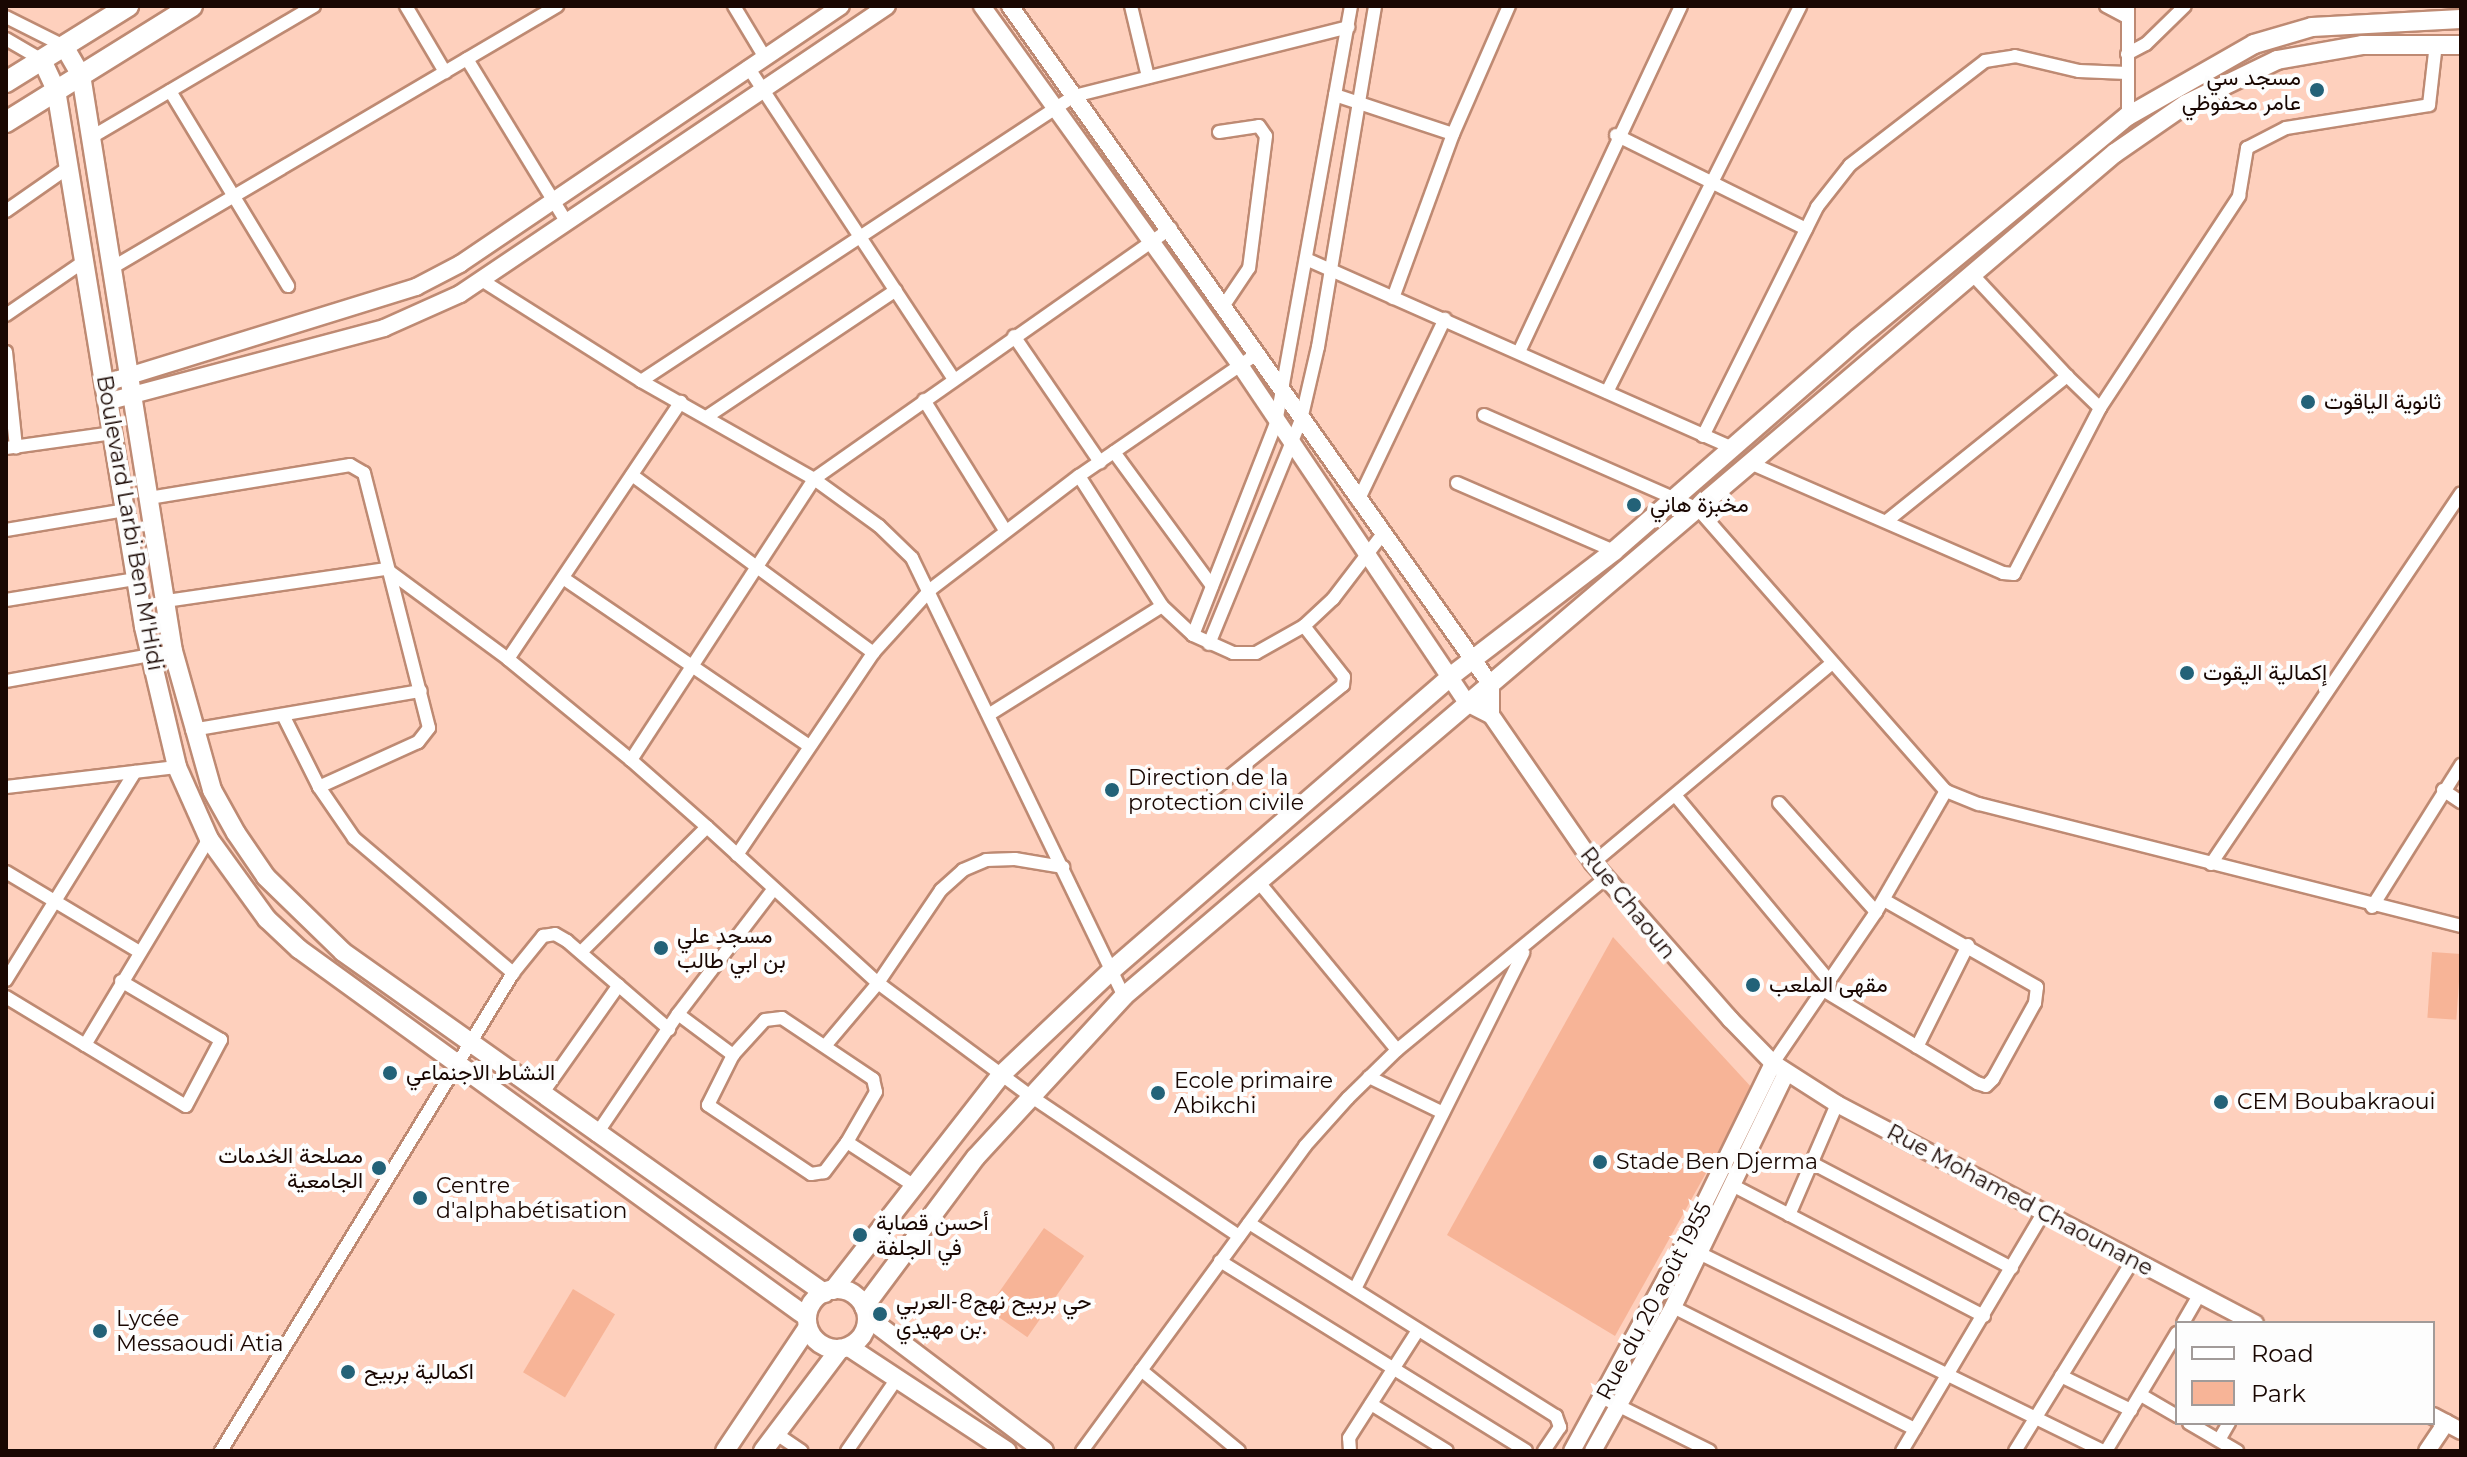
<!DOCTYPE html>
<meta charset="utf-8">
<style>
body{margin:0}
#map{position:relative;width:2467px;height:1457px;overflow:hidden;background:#fed0bd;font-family:Montserrat,Vazirmatn,sans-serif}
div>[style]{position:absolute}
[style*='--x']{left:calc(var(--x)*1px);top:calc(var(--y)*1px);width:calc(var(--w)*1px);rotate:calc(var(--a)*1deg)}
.green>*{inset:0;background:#f7b497;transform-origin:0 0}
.roads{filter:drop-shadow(2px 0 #be8a73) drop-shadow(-2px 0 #be8a73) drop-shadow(0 2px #be8a73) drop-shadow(0 -2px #be8a73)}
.minor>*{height:12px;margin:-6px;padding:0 6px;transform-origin:6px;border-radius:6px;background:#fff}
.tertiary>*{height:16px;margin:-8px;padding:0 8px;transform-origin:8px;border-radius:8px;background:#fff}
.secondary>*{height:18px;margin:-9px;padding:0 9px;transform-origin:9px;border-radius:9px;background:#fff}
.secondary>.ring{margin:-9px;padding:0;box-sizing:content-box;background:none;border:18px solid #fff;border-radius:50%}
.trunk>*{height:20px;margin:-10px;padding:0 10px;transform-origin:10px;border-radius:10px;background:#fff}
.dots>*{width:22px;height:22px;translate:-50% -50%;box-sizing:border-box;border:4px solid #fdfdfd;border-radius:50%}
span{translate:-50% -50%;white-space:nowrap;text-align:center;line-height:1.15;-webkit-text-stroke:8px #fdfdfd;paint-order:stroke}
.poi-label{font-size:22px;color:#190702}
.right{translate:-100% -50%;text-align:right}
.left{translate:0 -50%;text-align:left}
.street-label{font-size:22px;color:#190702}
.frame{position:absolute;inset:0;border:8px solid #190702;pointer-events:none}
.legend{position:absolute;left:2175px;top:1321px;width:260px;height:104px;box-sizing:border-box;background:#fdfdfd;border:2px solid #a29b99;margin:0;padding:10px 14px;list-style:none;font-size:24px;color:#190702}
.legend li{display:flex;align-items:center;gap:16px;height:40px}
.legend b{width:40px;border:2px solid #a29b99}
</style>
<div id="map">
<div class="green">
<i style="clip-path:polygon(1613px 937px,1753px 1089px,1615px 1336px,1447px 1235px)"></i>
<i style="left:2432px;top:952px;width:29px;height:66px;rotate:4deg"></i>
<i style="left:1044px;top:1228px;width:49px;height:99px;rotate:35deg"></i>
<i style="left:573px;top:1289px;width:49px;height:97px;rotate:31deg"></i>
</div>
<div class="roads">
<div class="minor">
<i style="--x:406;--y:6;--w:77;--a:59.4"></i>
<i style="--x:734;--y:6;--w:58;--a:59"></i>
<i style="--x:1131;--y:6;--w:73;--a:76.5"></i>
<i style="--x:2106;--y:6;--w:24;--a:28"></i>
<i style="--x:2128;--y:6;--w:110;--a:90"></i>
<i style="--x:6;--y:17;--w:65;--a:26.6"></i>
<i style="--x:6;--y:39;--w:42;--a:30.3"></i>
<i style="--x:2127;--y:54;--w:21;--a:-28"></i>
<i style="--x:2146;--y:44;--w:54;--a:-44.3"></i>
<i style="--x:467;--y:59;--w:190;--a:58.6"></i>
<i style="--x:748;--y:67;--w:374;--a:56.6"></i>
<i style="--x:170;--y:91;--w:228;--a:58.8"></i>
<i style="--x:1335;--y:95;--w:124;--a:18.3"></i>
<i style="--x:1219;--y:132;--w:40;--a:-8.5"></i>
<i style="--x:1259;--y:126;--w:12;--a:55"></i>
<i style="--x:1266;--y:136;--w:133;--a:97.3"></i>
<i style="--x:1249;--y:268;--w:45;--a:124"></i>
<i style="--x:1616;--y:135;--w:212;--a:26.3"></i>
<i style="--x:90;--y:138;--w:260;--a:-30.5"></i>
<i style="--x:6;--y:211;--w:77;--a:-34.9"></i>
<i style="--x:1306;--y:259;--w:466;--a:23.9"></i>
<i style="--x:110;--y:269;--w:519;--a:-30.47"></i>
<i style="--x:1971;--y:273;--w:141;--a:47"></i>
<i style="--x:483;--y:281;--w:187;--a:32.3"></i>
<i style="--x:641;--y:381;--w:199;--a:29.5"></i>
<i style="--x:814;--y:479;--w:80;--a:35.9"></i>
<i style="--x:879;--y:526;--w:46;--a:44.1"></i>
<i style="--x:912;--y:558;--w:487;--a:64.2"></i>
<i style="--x:1393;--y:298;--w:175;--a:-69.9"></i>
<i style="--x:1453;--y:134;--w:140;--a:-66.4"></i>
<i style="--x:6;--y:315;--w:97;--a:-34.5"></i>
<i style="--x:1014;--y:336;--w:153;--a:55.7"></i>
<i style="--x:6;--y:352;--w:96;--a:84"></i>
<i style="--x:1519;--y:352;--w:382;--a:-64.9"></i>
<i style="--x:641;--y:381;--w:518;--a:-33.35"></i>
<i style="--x:1074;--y:96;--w:283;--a:-14.1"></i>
<i style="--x:1607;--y:392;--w:432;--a:-63.4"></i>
<i style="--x:924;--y:400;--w:153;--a:58.1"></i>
<i style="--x:1484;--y:415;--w:234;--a:23.7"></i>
<i style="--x:1698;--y:509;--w:376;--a:48.7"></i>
<i style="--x:1946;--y:791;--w:35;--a:22"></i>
<i style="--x:1979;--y:804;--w:497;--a:14.2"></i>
<i style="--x:708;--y:416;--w:226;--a:-33.8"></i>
<i style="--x:1703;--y:436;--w:256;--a:-63.5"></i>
<i style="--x:1817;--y:207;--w:53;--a:-51.8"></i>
<i style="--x:1850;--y:165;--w:170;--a:-37.6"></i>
<i style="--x:1985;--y:61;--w:30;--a:-9"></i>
<i style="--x:2015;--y:56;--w:66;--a:13.2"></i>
<i style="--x:2079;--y:71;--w:48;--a:2.4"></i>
<i style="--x:6;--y:448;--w:108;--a:-8"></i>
<i style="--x:1114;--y:452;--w:166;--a:53.8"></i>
<i style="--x:1750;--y:463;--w:276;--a:23.5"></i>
<i style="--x:2003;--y:573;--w:11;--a:5"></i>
<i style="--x:2014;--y:574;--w:187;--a:-62.6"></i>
<i style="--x:2100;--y:408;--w:254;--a:-56.7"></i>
<i style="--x:2239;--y:196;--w:49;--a:-80.5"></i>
<i style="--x:2247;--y:148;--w:44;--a:-27.1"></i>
<i style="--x:2286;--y:128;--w:145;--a:-9.1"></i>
<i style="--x:2429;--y:105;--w:61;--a:-83.5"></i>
<i style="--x:632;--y:475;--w:300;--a:36.4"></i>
<i style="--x:1079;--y:476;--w:154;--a:57.4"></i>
<i style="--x:1162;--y:606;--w:42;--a:43.1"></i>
<i style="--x:1193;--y:635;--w:44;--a:24.2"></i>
<i style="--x:1233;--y:653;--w:23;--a:0"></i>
<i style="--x:1256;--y:653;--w:55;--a:-29.4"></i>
<i style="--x:1304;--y:626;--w:40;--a:-43"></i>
<i style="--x:1333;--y:599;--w:81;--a:-52.6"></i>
<i style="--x:1457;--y:483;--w:171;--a:23.4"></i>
<i style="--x:149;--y:498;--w:204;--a:-9.3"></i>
<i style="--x:350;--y:465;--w:16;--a:30"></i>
<i style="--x:364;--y:473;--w:263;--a:75.7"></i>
<i style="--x:429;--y:728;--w:18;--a:128"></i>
<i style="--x:418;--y:742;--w:109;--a:155.6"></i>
<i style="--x:1358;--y:501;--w:202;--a:-64.5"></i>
<i style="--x:1888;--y:520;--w:230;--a:-38.8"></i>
<i style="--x:2067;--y:376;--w:46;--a:44.1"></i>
<i style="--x:6;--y:530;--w:122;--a:-9.5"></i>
<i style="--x:563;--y:578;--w:298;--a:34.3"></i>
<i style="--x:6;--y:600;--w:132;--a:-9.2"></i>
<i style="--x:166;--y:601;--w:222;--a:-8.3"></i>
<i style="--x:386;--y:569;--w:152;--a:36.4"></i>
<i style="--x:508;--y:659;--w:159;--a:39.4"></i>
<i style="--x:631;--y:760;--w:101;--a:41.4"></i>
<i style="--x:707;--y:827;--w:177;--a:135.2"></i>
<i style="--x:1193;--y:635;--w:228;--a:-68.6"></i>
<i style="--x:1276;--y:423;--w:424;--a:-79.8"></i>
<i style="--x:1209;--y:644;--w:242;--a:-67.7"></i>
<i style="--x:1301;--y:420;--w:75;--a:-76.9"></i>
<i style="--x:1318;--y:347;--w:346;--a:-80.5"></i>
<i style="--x:508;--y:659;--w:310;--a:-56.1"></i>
<i style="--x:6;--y:681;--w:170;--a:-10.2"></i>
<i style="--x:990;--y:714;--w:203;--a:-32.1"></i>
<i style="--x:283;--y:715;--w:80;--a:63.4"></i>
<i style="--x:319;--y:787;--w:62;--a:55.5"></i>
<i style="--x:354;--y:838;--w:209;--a:40.3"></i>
<i style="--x:192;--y:730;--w:232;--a:-9.7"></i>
<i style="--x:631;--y:760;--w:335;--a:-56.9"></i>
<i style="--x:814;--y:479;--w:436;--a:-35.1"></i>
<i style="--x:6;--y:787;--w:172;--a:-6.7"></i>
<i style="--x:1214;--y:789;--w:166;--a:-38.9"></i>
<i style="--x:1343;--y:685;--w:8;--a:-83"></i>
<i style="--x:1344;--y:677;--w:65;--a:-128.1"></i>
<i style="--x:2443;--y:790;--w:22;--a:34"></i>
<i style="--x:1675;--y:795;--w:243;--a:50.3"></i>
<i style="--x:1779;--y:803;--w:146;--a:48.3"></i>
<i style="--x:707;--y:827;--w:231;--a:42.4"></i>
<i style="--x:878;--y:983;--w:188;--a:36.6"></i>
<i style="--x:1029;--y:1095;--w:253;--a:33.9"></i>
<i style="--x:737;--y:855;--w:244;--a:-56"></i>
<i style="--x:873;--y:653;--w:86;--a:-47.8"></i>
<i style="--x:931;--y:589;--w:186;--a:-37.4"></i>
<i style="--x:1079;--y:476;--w:217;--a:-34.5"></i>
<i style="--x:1593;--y:863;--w:312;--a:-39.9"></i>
<i style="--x:2211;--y:864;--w:447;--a:-56"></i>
<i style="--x:6;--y:872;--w:154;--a:30.9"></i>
<i style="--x:1257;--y:880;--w:220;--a:50.5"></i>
<i style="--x:2372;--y:907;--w:168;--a:-57.9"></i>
<i style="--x:6;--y:980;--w:245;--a:-58.2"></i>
<i style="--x:1825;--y:991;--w:178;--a:31.2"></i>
<i style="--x:1977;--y:1083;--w:9;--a:18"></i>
<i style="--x:1986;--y:1086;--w:10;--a:-45"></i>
<i style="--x:1993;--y:1079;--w:87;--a:-61.1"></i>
<i style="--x:2035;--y:1003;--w:16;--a:-83"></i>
<i style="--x:2037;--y:987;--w:176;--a:-150.4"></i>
<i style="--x:6;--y:997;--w:210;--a:31.2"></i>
<i style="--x:186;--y:1106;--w:75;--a:-62.1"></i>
<i style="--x:221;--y:1040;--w:116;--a:-149.5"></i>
<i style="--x:678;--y:1014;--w:69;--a:36.7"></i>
<i style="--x:85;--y:1045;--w:240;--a:-59"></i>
<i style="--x:825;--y:1046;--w:82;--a:-49.9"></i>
<i style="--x:878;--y:983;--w:112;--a:-55.9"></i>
<i style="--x:941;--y:890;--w:30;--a:-42"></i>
<i style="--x:963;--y:870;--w:25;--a:-23"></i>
<i style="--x:986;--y:860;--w:29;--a:-2"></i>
<i style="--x:1015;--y:859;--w:49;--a:9.5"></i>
<i style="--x:1917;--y:1047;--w:114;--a:-63.4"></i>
<i style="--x:1773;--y:1063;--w:183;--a:-55.7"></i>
<i style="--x:1876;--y:912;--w:140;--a:-60"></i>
<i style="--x:1369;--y:1077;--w:82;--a:25.9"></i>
<i style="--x:542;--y:1094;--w:133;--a:-54.8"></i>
<i style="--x:596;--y:1135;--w:146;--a:-55.9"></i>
<i style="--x:678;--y:1014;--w:155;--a:-52.6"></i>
<i style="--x:847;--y:1142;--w:38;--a:127"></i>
<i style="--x:824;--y:1172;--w:13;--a:171"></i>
<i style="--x:811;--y:1174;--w:124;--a:-146.2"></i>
<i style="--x:708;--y:1105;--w:56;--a:-63.4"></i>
<i style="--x:733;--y:1055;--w:47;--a:-47.6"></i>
<i style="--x:765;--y:1020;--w:17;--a:-7"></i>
<i style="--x:782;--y:1018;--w:110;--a:33.8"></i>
<i style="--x:873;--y:1079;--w:13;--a:77"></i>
<i style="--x:876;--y:1092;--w:58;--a:120.1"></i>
<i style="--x:847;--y:1142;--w:79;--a:33.1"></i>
<i style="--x:1810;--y:1162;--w:228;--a:27.7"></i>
<i style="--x:1732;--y:1185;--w:284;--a:27.5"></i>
<i style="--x:1789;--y:1215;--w:121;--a:-66.6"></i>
<i style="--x:1249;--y:1223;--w:363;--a:32.2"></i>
<i style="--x:1556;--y:1416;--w:12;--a:70"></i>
<i style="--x:1560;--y:1427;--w:29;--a:124"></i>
<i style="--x:1693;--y:1250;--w:457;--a:26.1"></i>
<i style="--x:1220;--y:1261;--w:360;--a:31.8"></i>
<i style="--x:1355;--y:1289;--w:376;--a:-63.4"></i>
<i style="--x:1673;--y:1307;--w:271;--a:26.8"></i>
<i style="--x:2183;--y:1323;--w:34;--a:-60"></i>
<i style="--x:1141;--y:1370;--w:127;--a:39.6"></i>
<i style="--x:2061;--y:1376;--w:78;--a:25.9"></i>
<i style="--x:2141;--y:1395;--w:42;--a:30.3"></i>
<i style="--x:1603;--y:1398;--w:119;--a:26.4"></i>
<i style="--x:1371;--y:1404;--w:89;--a:31.7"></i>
<i style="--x:2189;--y:1423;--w:56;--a:30.3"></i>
<i style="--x:775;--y:1433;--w:32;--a:34"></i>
<i style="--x:2219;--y:1440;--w:20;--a:-60"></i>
<i style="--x:221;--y:1451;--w:560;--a:-58.58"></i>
<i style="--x:513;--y:973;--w:48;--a:-51"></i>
<i style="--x:543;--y:936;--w:12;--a:-9"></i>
<i style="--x:555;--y:934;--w:14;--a:30"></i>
<i style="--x:567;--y:941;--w:135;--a:40.8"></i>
<i style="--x:847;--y:1451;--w:90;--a:-55.4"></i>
<i style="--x:1082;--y:1451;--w:378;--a:-53.8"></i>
<i style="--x:1305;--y:1146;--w:64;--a:-48.1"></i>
<i style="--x:1348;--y:1098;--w:69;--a:-44.4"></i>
<i style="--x:1397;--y:1050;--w:271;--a:-39.5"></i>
<i style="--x:1350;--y:1451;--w:13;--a:-94"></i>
<i style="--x:1349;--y:1438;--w:128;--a:-57.4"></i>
<i style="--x:1902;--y:1451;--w:276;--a:-59.3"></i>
<i style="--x:2015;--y:1451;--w:225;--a:-58.3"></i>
<i style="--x:2106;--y:1451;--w:138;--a:-59"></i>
</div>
<div class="tertiary">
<i style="--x:982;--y:6;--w:442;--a:54.3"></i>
<i style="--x:1240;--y:365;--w:407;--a:56.1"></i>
<i style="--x:1467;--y:703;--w:27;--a:27"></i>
<i style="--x:1491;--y:715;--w:180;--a:55.4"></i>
<i style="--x:1593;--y:863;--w:208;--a:48.7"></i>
<i style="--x:1730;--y:1019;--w:62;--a:45.7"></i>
<i style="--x:1773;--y:1063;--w:76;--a:32.6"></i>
<i style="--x:1837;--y:1104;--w:472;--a:27.7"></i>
<i style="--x:1010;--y:6;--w:832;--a:54.69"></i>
<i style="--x:1491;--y:685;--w:30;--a:90"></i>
<i style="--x:106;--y:383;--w:325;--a:-17.2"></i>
<i style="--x:416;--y:287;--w:50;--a:-27.6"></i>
<i style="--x:460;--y:264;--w:460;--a:-34.1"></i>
<i style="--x:110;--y:401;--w:284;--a:-14.9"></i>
<i style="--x:384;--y:328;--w:83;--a:-24.1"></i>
<i style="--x:460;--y:294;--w:515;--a:-34"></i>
<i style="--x:2433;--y:1416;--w:32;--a:28"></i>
<i style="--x:1572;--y:1451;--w:234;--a:-61.5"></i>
<i style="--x:1684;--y:1245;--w:203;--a:-63.9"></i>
<i style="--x:1593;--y:1451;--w:165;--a:-60.9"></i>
<i style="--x:1673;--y:1307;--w:260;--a:-64.2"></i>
<i style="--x:2427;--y:1451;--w:34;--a:-56"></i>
</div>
<div class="secondary">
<i style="--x:64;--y:46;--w:34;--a:60"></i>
<i style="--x:81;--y:75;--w:583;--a:80.93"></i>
<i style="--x:173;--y:651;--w:144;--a:74.3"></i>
<i style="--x:212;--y:790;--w:49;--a:60.8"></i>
<i style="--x:236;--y:833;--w:53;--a:55.7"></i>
<i style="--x:266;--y:877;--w:107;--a:44.2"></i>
<i style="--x:343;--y:952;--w:590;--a:35.33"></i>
<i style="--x:42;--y:60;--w:33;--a:65"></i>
<i style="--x:56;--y:90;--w:544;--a:80.69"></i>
<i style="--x:144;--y:627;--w:144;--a:76.7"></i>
<i style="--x:177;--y:767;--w:79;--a:66"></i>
<i style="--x:209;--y:839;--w:99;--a:54.1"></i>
<i style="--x:267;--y:919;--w:44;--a:43.2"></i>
<i style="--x:299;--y:949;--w:627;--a:35.92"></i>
<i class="ring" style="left:807px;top:1289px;width:42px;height:42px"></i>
<i style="--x:833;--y:1290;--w:273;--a:-52"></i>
<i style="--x:1001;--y:1075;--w:153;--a:-43.4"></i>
<i style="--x:1112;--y:970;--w:447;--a:-40.9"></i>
<i style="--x:1450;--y:677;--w:207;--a:-37.5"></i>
<i style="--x:1614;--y:551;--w:322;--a:-41.1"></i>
<i style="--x:1857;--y:339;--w:351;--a:-39.5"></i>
<i style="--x:2128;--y:116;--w:145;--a:-29.7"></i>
<i style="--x:2254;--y:44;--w:60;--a:-16.3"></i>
<i style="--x:2312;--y:27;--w:149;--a:-3.1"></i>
<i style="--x:864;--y:1307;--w:187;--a:-53.3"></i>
<i style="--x:976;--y:1157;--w:219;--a:-47.4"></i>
<i style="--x:1124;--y:996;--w:1301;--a:-40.39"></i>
<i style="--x:2115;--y:153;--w:86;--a:-34.6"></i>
<i style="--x:2186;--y:104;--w:101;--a:-25.8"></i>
<i style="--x:2277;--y:60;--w:86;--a:-10"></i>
<i style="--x:2362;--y:45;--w:99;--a:0"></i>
<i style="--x:867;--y:1317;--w:222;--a:37.1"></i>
<i style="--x:849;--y:1347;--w:189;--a:33.4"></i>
<i style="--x:725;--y:1451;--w:149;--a:-56.2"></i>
<i style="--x:763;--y:1451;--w:128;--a:-53"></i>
</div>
<div class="trunk">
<i style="--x:6;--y:82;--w:144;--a:-31.9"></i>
<i style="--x:6;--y:122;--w:219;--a:-31.9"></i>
</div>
</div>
<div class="dots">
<i style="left:2317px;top:90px;background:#236278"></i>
<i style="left:2308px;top:402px;background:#236278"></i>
<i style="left:1634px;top:505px;background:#236278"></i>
<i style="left:2187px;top:673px;background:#236278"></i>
<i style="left:1112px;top:790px;background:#236278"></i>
<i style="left:661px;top:948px;background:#236278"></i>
<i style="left:1753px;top:985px;background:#236278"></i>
<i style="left:390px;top:1073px;background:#236278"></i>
<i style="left:1158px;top:1093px;background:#236278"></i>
<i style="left:2221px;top:1102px;background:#236278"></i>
<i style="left:1600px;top:1162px;background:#236278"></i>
<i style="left:379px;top:1168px;background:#236278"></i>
<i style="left:420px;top:1198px;background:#236278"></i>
<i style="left:860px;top:1235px;background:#236278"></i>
<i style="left:880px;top:1314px;background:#236278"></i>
<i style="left:100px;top:1331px;background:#236278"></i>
<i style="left:348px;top:1372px;background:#236278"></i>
</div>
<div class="poi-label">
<span class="right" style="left:2301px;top:90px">مسجد سي<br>عامر محفوظي</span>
<span class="left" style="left:2324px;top:402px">ثانوية الياقوت</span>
<span class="left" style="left:1650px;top:505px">مخبزة هاني</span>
<span class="left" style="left:2203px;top:673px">إكمالية اليقوت</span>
<span class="left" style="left:1128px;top:790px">Direction de la<br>protection civile</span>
<span class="left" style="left:677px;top:948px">مسجد علي<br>بن ابي طالب</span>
<span class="left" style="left:1769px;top:985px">مقهى الملعب</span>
<span class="left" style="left:406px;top:1073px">النشاط الاجنماعي</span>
<span class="left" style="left:1174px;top:1093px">Ecole primaire<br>Abikchi</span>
<span class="left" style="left:2237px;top:1102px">CEM Boubakraoui</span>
<span class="right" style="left:363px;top:1168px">مصلحة الخدمات<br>الجامعية</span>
<span class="left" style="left:1616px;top:1162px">Stade Ben Djerma</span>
<span class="left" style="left:436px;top:1198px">Centre<br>d'alphabétisation</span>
<span class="left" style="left:876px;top:1235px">أحسن قصابة<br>في الجلفة</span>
<span class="left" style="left:896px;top:1314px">حي بربيح نهج8-العربي<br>بن مهيدي.</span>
<span class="left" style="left:116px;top:1331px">Lycée<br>Messaoudi Atia</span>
<span class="left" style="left:364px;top:1372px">اكمالية بربيح</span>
</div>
<div class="street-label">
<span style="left:130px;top:523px;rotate:80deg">Boulevard Larbi Ben M'Hidi</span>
<span style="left:1628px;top:903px;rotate:51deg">Rue Chaoun</span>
<span style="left:2020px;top:1200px;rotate:28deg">Rue Mohamed Chaounane</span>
<span style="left:1654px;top:1301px;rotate:-62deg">Rue du 20 août 1955</span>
</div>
<div class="frame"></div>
<ul class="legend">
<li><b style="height:10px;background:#fff"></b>Road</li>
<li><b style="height:22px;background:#f7b497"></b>Park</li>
</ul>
</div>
